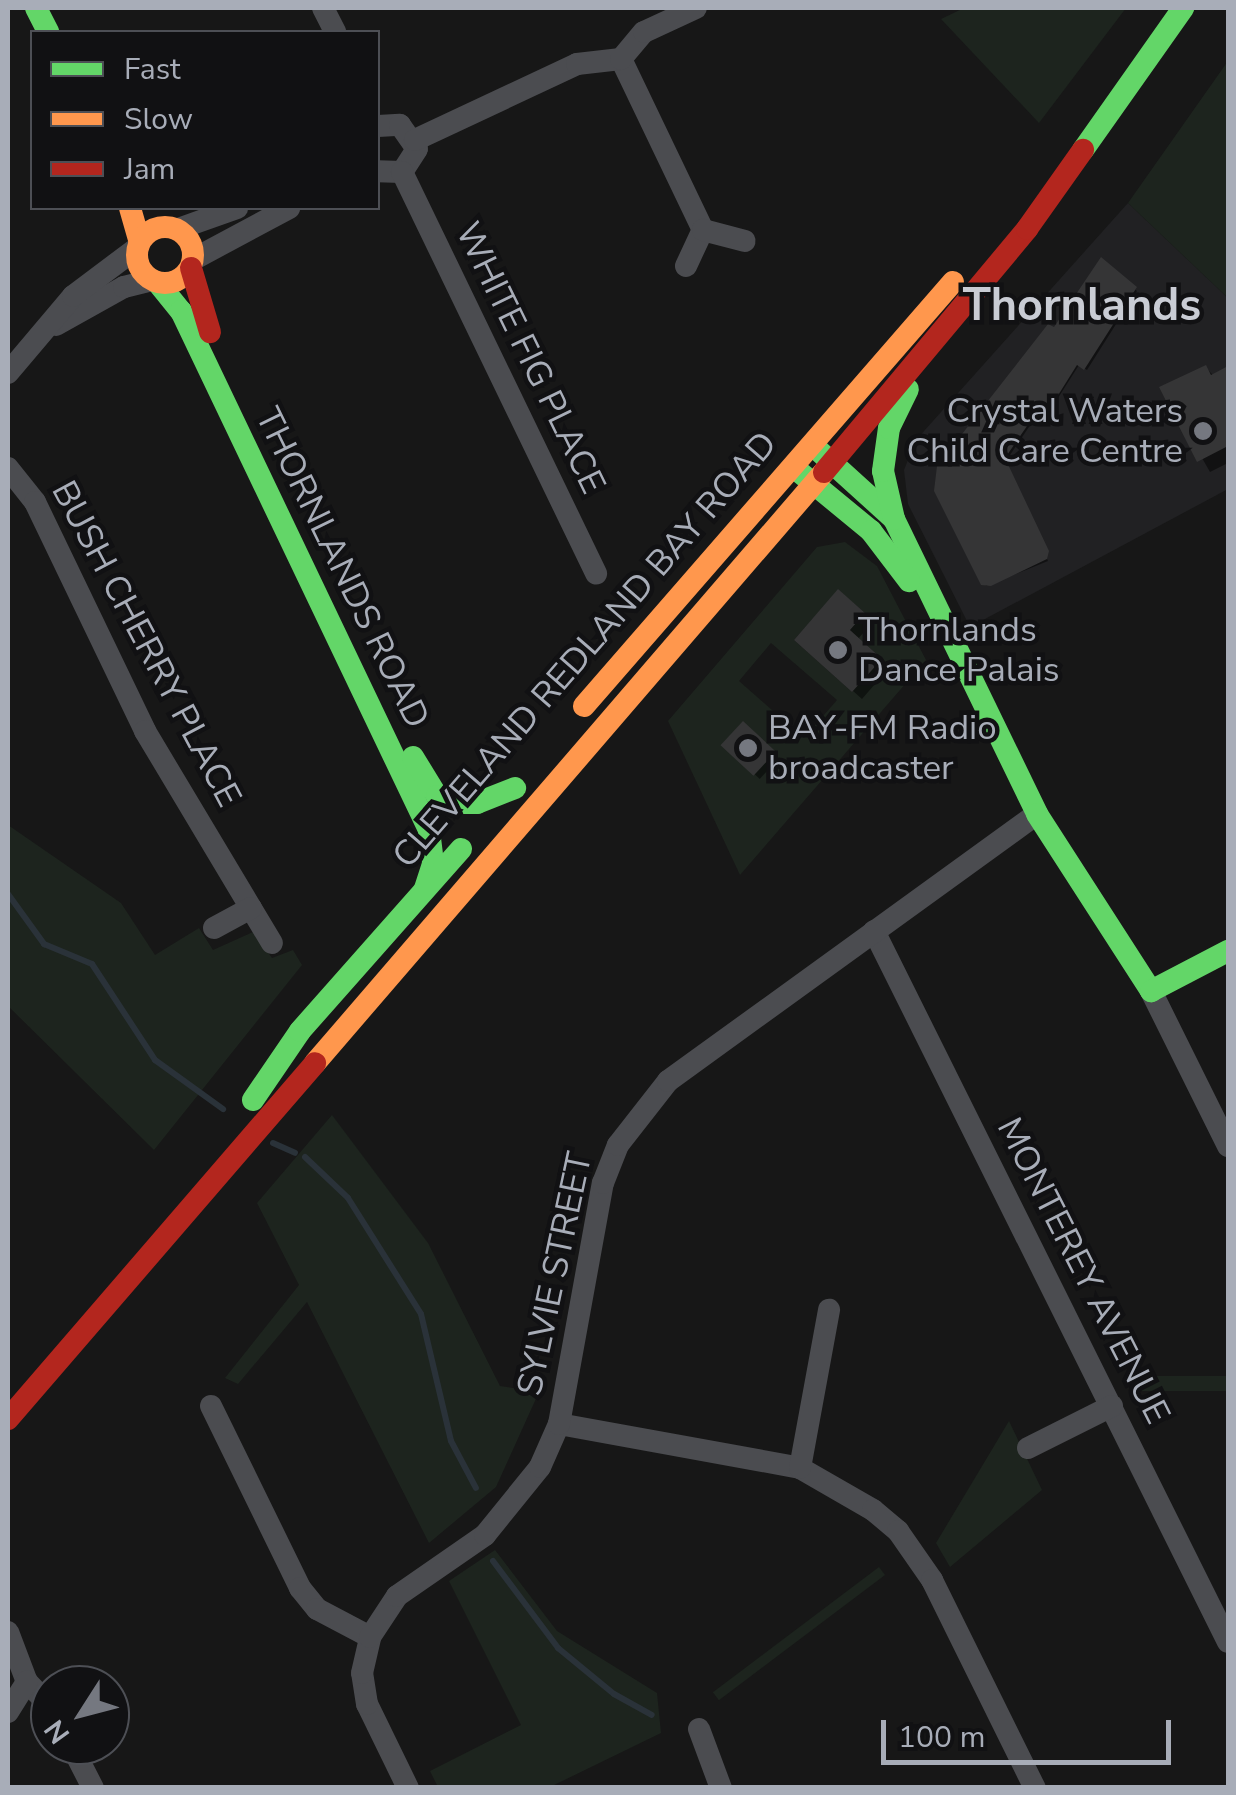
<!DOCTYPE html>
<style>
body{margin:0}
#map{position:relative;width:1236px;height:1795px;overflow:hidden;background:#171717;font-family:"Nunito Sans",sans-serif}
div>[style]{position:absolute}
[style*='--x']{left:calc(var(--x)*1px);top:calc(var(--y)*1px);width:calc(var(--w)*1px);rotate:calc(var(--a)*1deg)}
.built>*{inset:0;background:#212123}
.green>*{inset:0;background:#1d241e;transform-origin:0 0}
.shadow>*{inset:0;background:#0007;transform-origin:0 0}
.stream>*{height:6px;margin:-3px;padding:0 3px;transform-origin:3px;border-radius:3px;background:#2a3239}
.building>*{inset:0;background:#353536;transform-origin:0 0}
.street>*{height:22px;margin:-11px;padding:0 11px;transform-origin:11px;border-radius:11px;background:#4b4c50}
.fast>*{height:22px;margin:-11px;padding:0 11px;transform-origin:11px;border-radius:11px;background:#63d668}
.slow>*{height:22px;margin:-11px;padding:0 11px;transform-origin:11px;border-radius:11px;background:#ff974d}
.slow>.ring{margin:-11px;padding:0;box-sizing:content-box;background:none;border:22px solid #ff974d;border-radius:50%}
.jam>*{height:22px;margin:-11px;padding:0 11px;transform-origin:11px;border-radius:11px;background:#b3261e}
.dots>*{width:28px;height:28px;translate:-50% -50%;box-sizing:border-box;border:5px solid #111113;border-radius:50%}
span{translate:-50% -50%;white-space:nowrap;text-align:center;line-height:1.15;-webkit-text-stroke:9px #111113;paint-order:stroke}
.street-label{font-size:35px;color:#a8adb8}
.poi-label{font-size:35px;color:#a8adb8}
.right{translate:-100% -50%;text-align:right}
.left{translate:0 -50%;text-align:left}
.district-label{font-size:45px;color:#c9ccd4;font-weight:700}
.frame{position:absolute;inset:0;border:10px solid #a8adb8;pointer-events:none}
.legend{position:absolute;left:30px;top:30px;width:350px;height:180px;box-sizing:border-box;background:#111113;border:2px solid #4d4f55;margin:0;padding:12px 18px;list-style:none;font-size:30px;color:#a8adb8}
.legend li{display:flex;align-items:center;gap:20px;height:50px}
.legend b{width:50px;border:2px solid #4d4f55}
.north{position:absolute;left:30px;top:1665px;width:100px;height:100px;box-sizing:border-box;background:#111113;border:2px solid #4d4f55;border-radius:50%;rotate:234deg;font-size:28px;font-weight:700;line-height:40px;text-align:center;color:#a8adb8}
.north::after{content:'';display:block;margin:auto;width:35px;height:45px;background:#757880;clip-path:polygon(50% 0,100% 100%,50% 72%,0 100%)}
.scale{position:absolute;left:881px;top:1720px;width:290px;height:45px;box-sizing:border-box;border:5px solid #a8adb8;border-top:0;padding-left:12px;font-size:30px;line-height:35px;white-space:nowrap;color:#a8adb8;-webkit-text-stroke:8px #111113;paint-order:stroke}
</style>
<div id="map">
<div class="built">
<i style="clip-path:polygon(1128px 203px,1228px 298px,1228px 489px,970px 627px,908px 504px,904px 470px,916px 440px)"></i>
</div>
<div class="green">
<i style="clip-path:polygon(964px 8px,1126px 8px,1039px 123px,941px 19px)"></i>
<i style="clip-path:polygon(1228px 61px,1228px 298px,1128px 203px)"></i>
<i style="clip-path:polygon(evenodd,845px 542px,877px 566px,926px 660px,740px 875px,668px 721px,817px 547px,845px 542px,838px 590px,865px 613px,850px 630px,882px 659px,852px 692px,794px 640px,838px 590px,845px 542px,771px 643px,837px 700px,804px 738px,739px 681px,771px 643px)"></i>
<i style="clip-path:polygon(8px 825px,121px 903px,155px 955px,199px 928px,213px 950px,253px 932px,272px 958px,293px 950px,302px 965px,154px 1150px,8px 1006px)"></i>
<i style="clip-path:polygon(332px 1115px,428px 1243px,500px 1386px,539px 1392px,496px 1487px,429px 1543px,307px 1302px,238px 1384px,225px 1378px,299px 1285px,257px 1203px)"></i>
<i style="left:1228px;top:1376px;width:15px;height:94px;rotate:90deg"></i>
<i style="clip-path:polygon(1009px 1421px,1042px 1490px,950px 1567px,936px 1543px)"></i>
<i style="clip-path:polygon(495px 1550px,557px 1631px,657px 1693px,661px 1733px,550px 1787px,438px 1787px,430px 1771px,521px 1725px,449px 1581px)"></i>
<i style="left:879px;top:1567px;width:10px;height:208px;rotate:53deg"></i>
</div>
<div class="shadow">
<i style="clip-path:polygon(1102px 261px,1137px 291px,1087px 370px,1079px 365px,1044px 420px,1037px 415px,1006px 461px,1048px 561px,986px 586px,937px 491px)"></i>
<i style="clip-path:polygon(1205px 367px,1214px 376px,1228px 369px,1228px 463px,1210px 472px,1162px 388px)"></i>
<i style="clip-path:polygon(839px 593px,872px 623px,857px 640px,888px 669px,862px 699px,805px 648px)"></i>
<i style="left:743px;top:725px;width:49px;height:28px;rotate:43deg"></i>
</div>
<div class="stream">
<i style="--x:8;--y:894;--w:62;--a:54.2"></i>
<i style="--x:44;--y:944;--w:52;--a:22.6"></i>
<i style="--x:92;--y:964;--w:115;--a:56.7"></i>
<i style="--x:155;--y:1060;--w:84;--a:35.8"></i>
<i style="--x:273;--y:1143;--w:24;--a:24"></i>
<i style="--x:305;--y:1157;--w:59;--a:43.6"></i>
<i style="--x:348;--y:1198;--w:137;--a:57.8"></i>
<i style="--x:421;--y:1314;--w:130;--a:76.7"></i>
<i style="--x:451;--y:1441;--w:53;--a:62"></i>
<i style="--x:493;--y:1561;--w:109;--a:53.2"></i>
<i style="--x:558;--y:1648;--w:72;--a:39.4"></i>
<i style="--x:614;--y:1694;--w:43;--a:28.9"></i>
</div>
<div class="building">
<i style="clip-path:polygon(1101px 257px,1137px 287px,1084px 370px,1077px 365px,1042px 421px,1034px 416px,1005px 458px,1049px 551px,1047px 559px,991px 586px,981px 585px,934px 491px,937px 466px,1048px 324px,1054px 327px)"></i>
<i style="clip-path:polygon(1206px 365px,1211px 375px,1228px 366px,1228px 446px,1197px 462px,1159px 387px)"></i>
<i style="clip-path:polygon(838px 589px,865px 613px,850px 630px,882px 659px,852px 692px,794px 640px)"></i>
<i style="left:743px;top:721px;width:45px;height:33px;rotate:43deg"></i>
</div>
<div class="street">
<i style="--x:323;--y:8;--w:27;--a:63"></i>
<i style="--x:621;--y:59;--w:190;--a:64.4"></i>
<i style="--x:378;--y:126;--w:22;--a:-3"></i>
<i style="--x:400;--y:125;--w:29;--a:55"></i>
<i style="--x:417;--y:149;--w:27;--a:123"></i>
<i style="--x:402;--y:172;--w:24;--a:-178"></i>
<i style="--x:415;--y:140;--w:179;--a:-25.1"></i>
<i style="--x:577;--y:64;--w:44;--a:-6.5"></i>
<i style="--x:621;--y:59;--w:35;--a:-50"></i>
<i style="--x:644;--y:32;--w:57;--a:-24.8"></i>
<i style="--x:402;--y:172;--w:446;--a:64.2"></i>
<i style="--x:178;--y:229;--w:63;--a:-19.6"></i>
<i style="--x:194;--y:259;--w:108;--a:-28.2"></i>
<i style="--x:686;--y:266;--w:40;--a:-65"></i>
<i style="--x:703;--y:230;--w:43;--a:14.7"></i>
<i style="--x:56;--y:325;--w:78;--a:-29.2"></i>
<i style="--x:124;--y:287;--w:29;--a:-14"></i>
<i style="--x:8;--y:373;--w:101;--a:-49.8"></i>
<i style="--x:73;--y:296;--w:80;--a:-36.9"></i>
<i style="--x:8;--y:468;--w:43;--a:51.5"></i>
<i style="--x:35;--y:502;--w:254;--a:64.3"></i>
<i style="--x:145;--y:731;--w:247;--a:59.1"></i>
<i style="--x:214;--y:928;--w:42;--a:-28.4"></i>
<i style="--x:874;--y:931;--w:794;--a:63.53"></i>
<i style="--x:1151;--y:991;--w:173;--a:63.6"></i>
<i style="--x:211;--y:1406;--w:203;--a:63.9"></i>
<i style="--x:300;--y:1588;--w:27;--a:51"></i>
<i style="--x:317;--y:1609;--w:60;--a:27.8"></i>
<i style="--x:559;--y:1424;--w:245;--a:10.3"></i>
<i style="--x:800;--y:1468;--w:84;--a:29.9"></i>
<i style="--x:873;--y:1510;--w:33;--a:40"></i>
<i style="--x:898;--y:1531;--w:60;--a:55.2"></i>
<i style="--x:932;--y:1580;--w:232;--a:63.7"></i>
<i style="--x:1028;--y:1448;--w:94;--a:-26.6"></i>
<i style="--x:800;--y:1468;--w:161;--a:-79.6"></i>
<i style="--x:8;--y:1632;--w:53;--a:69.2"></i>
<i style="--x:27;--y:1682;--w:33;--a:46"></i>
<i style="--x:8;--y:1712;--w:36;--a:-58"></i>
<i style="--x:699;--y:1729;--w:63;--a:69.6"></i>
<i style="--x:71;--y:1745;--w:48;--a:62.9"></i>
<i style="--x:408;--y:1788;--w:93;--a:-116"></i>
<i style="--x:367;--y:1704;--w:31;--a:-99"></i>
<i style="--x:362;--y:1673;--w:37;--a:-77"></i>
<i style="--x:370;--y:1637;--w:49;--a:-56.6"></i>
<i style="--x:397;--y:1596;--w:107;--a:-34.7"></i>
<i style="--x:485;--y:1535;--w:87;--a:-51"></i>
<i style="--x:540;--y:1467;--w:47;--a:-66.2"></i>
<i style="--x:559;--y:1424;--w:245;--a:-79.7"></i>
<i style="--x:603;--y:1183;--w:41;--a:-68.5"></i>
<i style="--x:618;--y:1145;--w:81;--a:-52"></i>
<i style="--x:668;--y:1081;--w:455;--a:-35.9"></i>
</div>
<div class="fast">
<i style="--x:36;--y:8;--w:27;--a:63"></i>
<i style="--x:1083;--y:150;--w:174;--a:-54.8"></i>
<i style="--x:158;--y:283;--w:36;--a:51"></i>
<i style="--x:181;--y:311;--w:575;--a:64.46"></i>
<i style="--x:429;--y:830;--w:34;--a:83"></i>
<i style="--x:433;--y:864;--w:26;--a:108"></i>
<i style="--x:819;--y:451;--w:101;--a:42.2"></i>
<i style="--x:894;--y:519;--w:328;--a:64.1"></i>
<i style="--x:1037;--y:814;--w:211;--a:57.2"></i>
<i style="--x:1151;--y:991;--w:87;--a:-27.5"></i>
<i style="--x:797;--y:470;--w:96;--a:39.5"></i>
<i style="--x:871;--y:531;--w:63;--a:52.8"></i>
<i style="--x:894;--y:519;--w:49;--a:-102.9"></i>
<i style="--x:883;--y:471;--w:43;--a:-82.1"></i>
<i style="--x:889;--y:428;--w:43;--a:-64"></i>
<i style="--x:413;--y:757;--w:46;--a:58.4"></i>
<i style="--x:437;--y:796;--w:20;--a:20"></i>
<i style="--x:456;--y:803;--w:21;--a:0"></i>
<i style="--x:477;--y:803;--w:41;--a:-21.5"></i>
<i style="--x:253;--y:1100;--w:83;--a:-55.7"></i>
<i style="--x:300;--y:1031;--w:243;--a:-48.5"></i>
</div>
<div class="slow">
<i style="--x:130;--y:208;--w:35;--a:74"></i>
<i class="ring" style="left:137px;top:227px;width:34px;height:34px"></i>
<i style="--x:584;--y:706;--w:562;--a:-48.97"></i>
<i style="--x:315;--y:1063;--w:780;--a:-49.26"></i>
</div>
<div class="jam">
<i style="--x:191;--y:268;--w:67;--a:73.5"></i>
<i style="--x:824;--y:472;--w:317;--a:-50.1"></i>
<i style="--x:1027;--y:229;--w:97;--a:-54.7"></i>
<i style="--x:8;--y:1419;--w:470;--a:-49.2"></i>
</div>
<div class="dots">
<i style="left:1203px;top:431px;background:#757880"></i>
<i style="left:838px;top:650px;background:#757880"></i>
<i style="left:748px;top:748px;background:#757880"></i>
</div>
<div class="street-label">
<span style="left:530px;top:358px;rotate:64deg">WHITE FIG PLACE</span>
<span style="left:342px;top:568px;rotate:64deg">THORNLANDS ROAD</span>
<span style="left:146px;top:644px;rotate:62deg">BUSH CHERRY PLACE</span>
<span style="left:585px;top:650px;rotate:-49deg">CLEVELAND REDLAND BAY ROAD</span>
<span style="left:1083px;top:1271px;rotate:63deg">MONTEREY AVENUE</span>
<span style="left:555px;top:1274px;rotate:-78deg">SYLVIE STREET</span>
</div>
<div class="poi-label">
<span class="right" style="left:1183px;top:431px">Crystal Waters<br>Child Care Centre</span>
<span class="left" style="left:858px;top:650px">Thornlands<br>Dance Palais</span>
<span class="left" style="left:768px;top:748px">BAY-FM Radio<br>broadcaster</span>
</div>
<div class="district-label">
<span style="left:1082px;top:306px">Thornlands</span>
</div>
<div class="frame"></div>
<ul class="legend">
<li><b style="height:12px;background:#63d668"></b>Fast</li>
<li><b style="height:12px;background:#ff974d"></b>Slow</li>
<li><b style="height:12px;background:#b3261e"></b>Jam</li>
</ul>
<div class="north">N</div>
<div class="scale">100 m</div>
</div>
